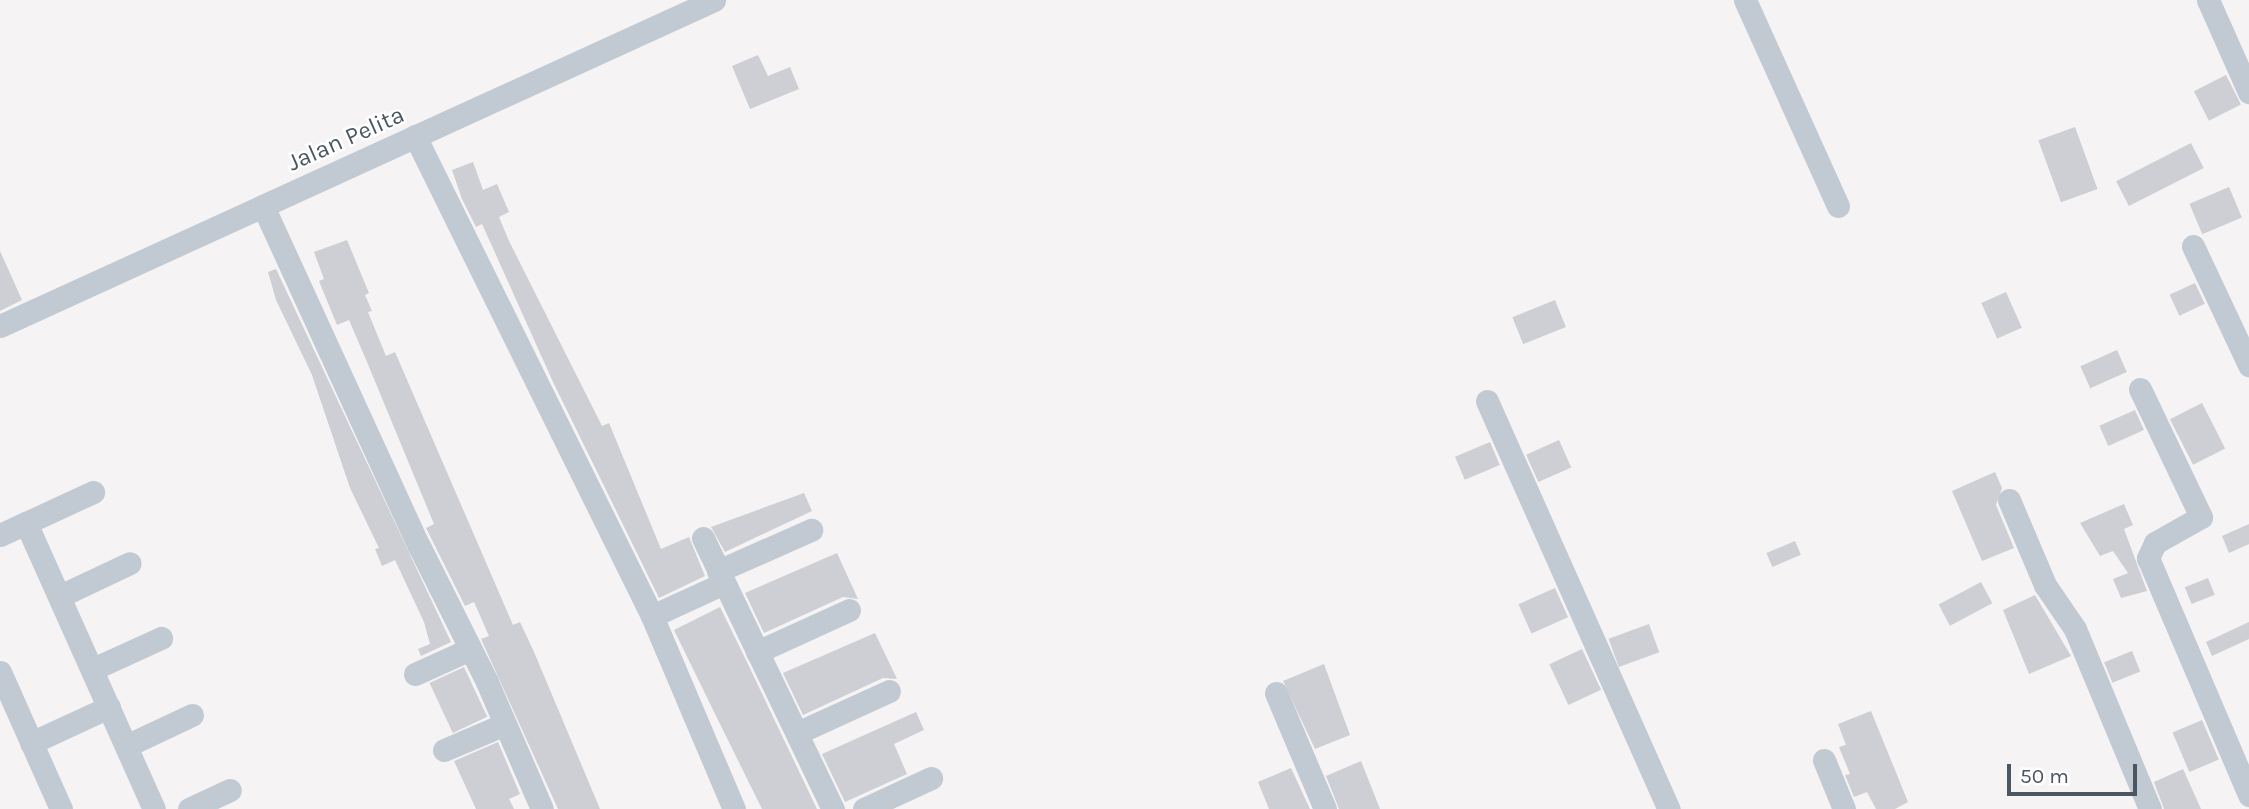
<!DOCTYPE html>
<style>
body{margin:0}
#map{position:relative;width:2249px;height:809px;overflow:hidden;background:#f5f3f3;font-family:Karla,sans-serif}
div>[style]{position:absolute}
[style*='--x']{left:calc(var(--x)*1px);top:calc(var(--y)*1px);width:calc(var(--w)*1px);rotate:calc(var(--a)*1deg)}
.building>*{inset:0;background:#cdcfd5;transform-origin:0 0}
.minor>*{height:23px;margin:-11.5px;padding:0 11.5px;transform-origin:11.5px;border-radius:11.5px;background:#c1cad2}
span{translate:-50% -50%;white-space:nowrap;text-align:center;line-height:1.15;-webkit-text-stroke:5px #fff;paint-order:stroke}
.street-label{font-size:24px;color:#4a5661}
.scale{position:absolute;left:2007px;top:764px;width:130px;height:32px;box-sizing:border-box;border:4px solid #4a5661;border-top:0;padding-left:9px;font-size:21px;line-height:24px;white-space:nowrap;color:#4a5661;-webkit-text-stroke:5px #fff;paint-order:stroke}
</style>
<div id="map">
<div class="building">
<i style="clip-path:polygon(758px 55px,768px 76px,790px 67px,799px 89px,750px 109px,732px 66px)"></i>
<i style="left:2226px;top:75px;width:33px;height:36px;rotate:63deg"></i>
<i style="left:2075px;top:127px;width:66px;height:39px;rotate:70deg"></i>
<i style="left:2191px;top:143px;width:28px;height:84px;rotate:63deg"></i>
<i style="clip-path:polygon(473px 162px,483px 190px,497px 184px,509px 212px,499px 217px,509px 241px,602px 426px,609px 423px,661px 549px,689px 537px,705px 576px,659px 598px,553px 382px,492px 246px,482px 224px,476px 227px,462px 199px,452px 170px)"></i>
<i style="left:2229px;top:187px;width:33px;height:43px;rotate:67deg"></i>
<i style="clip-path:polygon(347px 240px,369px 293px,365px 295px,372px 311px,368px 312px,386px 356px,395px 352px,513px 625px,520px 622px,534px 652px,600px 809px,558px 809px,481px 639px,489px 636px,474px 602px,465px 606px,426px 528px,434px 524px,367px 362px,349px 320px,337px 325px,319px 281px,324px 279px,314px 252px)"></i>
<i style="clip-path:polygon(0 251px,22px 300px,0 311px)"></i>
<i style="clip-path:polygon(276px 269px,451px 642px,421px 656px,418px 649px,430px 644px,424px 622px,395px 560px,382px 566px,375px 549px,379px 548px,350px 488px,312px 375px,276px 300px,268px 272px)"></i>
<i style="left:2195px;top:283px;width:23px;height:28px;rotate:65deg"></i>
<i style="left:2006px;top:292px;width:39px;height:27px;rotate:66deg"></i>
<i style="left:1555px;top:300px;width:29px;height:46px;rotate:68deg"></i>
<i style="left:2117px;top:350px;width:24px;height:40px;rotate:66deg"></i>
<i style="left:2202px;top:403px;width:51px;height:36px;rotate:63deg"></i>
<i style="left:2135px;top:410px;width:22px;height:39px;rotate:66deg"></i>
<i style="left:1559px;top:440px;width:30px;height:36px;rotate:66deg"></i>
<i style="left:1490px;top:442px;width:25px;height:38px;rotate:67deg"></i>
<i style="clip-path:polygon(1995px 472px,2002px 488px,1996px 505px,2014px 548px,1982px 561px,1952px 491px)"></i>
<i style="clip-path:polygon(804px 493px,812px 511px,725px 552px,711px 527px)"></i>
<i style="clip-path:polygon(2124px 504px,2133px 525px,2124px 529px,2147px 591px,2121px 598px,2113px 579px,2128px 573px,2113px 551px,2100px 556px,2080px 523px)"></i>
<i style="clip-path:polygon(2249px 524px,2249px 544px,2229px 553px,2222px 536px)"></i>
<i style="left:1795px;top:541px;width:15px;height:31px;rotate:67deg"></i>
<i style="clip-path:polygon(837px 553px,858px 599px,843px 597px,764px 633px,745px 593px)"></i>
<i style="left:2208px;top:578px;width:18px;height:25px;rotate:68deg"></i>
<i style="left:1981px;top:582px;width:24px;height:48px;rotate:62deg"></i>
<i style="left:1555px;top:588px;width:32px;height:40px;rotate:66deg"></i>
<i style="clip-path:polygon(2035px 595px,2071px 656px,2029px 674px,2003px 610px)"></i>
<i style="clip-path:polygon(720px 607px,745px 658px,817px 809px,762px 809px,719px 722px,674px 630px)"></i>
<i style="clip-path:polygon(2249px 622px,2249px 639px,2212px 656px,2206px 642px)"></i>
<i style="left:1649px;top:624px;width:30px;height:43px;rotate:70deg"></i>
<i style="clip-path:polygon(875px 633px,897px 679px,883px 678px,803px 715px,783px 673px)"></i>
<i style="left:1582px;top:649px;width:45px;height:36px;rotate:65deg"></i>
<i style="left:2132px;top:651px;width:22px;height:30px;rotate:68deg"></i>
<i style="clip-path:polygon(1324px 664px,1350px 735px,1315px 749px,1283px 681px)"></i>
<i style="left:464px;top:667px;width:55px;height:38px;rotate:65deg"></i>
<i style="clip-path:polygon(1871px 711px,1908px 802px,1895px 809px,1876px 809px,1867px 792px,1854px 797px,1845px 775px,1850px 774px,1839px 747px,1846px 745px,1838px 724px)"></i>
<i style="clip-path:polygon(916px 712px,924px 730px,894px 744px,907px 774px,845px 802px,822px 754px)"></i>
<i style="left:2202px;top:720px;width:43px;height:32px;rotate:67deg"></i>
<i style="clip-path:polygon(498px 742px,520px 794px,509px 799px,514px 809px,476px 809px,454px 761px)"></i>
<i style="clip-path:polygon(1361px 761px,1380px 809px,1339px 809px,1326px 776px)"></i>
<i style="clip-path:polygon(1291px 768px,1310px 809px,1269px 809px,1258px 782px)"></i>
<i style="clip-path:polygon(2183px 769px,2201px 809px,2164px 809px,2154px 782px)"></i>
</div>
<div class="minor">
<i style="--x:1745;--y:0;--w:226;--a:65.7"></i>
<i style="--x:2208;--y:0;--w:101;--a:66"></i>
<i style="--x:415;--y:136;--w:535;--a:63.72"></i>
<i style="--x:652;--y:616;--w:210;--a:67"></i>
<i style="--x:263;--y:206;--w:374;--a:65.4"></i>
<i style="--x:419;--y:546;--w:152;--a:63.4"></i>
<i style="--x:487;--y:682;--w:138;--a:66.6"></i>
<i style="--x:2193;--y:246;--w:132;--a:64.8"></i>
<i style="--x:0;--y:326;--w:785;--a:-24.54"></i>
<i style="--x:2140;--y:389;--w:142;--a:64.5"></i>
<i style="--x:2201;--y:517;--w:53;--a:150.5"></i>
<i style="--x:2155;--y:543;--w:17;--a:115"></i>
<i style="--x:2148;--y:558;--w:258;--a:66.9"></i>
<i style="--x:1487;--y:401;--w:447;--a:66"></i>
<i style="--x:2009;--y:500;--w:92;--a:67"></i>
<i style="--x:2045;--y:585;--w:53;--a:55.7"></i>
<i style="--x:2075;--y:629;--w:195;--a:67.4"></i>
<i style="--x:26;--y:523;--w:74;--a:-24.8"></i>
<i style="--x:0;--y:535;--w:29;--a:-25"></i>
<i style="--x:26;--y:523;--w:313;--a:65.9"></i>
<i style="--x:703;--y:538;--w:301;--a:64.4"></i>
<i style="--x:718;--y:571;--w:102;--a:-23.8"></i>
<i style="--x:60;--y:596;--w:77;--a:-25.2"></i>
<i style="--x:652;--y:616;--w:79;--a:-24.6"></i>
<i style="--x:757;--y:652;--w:101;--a:-24.5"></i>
<i style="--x:93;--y:669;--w:75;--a:-24.5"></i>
<i style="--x:0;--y:672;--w:150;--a:66"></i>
<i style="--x:415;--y:674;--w:60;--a:-24.4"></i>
<i style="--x:1276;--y:693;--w:126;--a:67.1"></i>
<i style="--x:797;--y:733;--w:101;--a:-24.5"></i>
<i style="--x:31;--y:743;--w:86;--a:-24.8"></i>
<i style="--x:126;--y:746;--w:73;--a:-25.2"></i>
<i style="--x:444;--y:750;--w:66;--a:-23.1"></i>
<i style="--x:1824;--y:760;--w:53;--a:67.8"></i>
<i style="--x:189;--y:809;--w:45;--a:-24.9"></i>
<i style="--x:864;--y:809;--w:74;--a:-24.8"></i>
</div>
<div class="street-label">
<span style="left:346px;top:139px;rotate:-24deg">Jalan Pelita</span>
</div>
<div class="scale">50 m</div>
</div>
